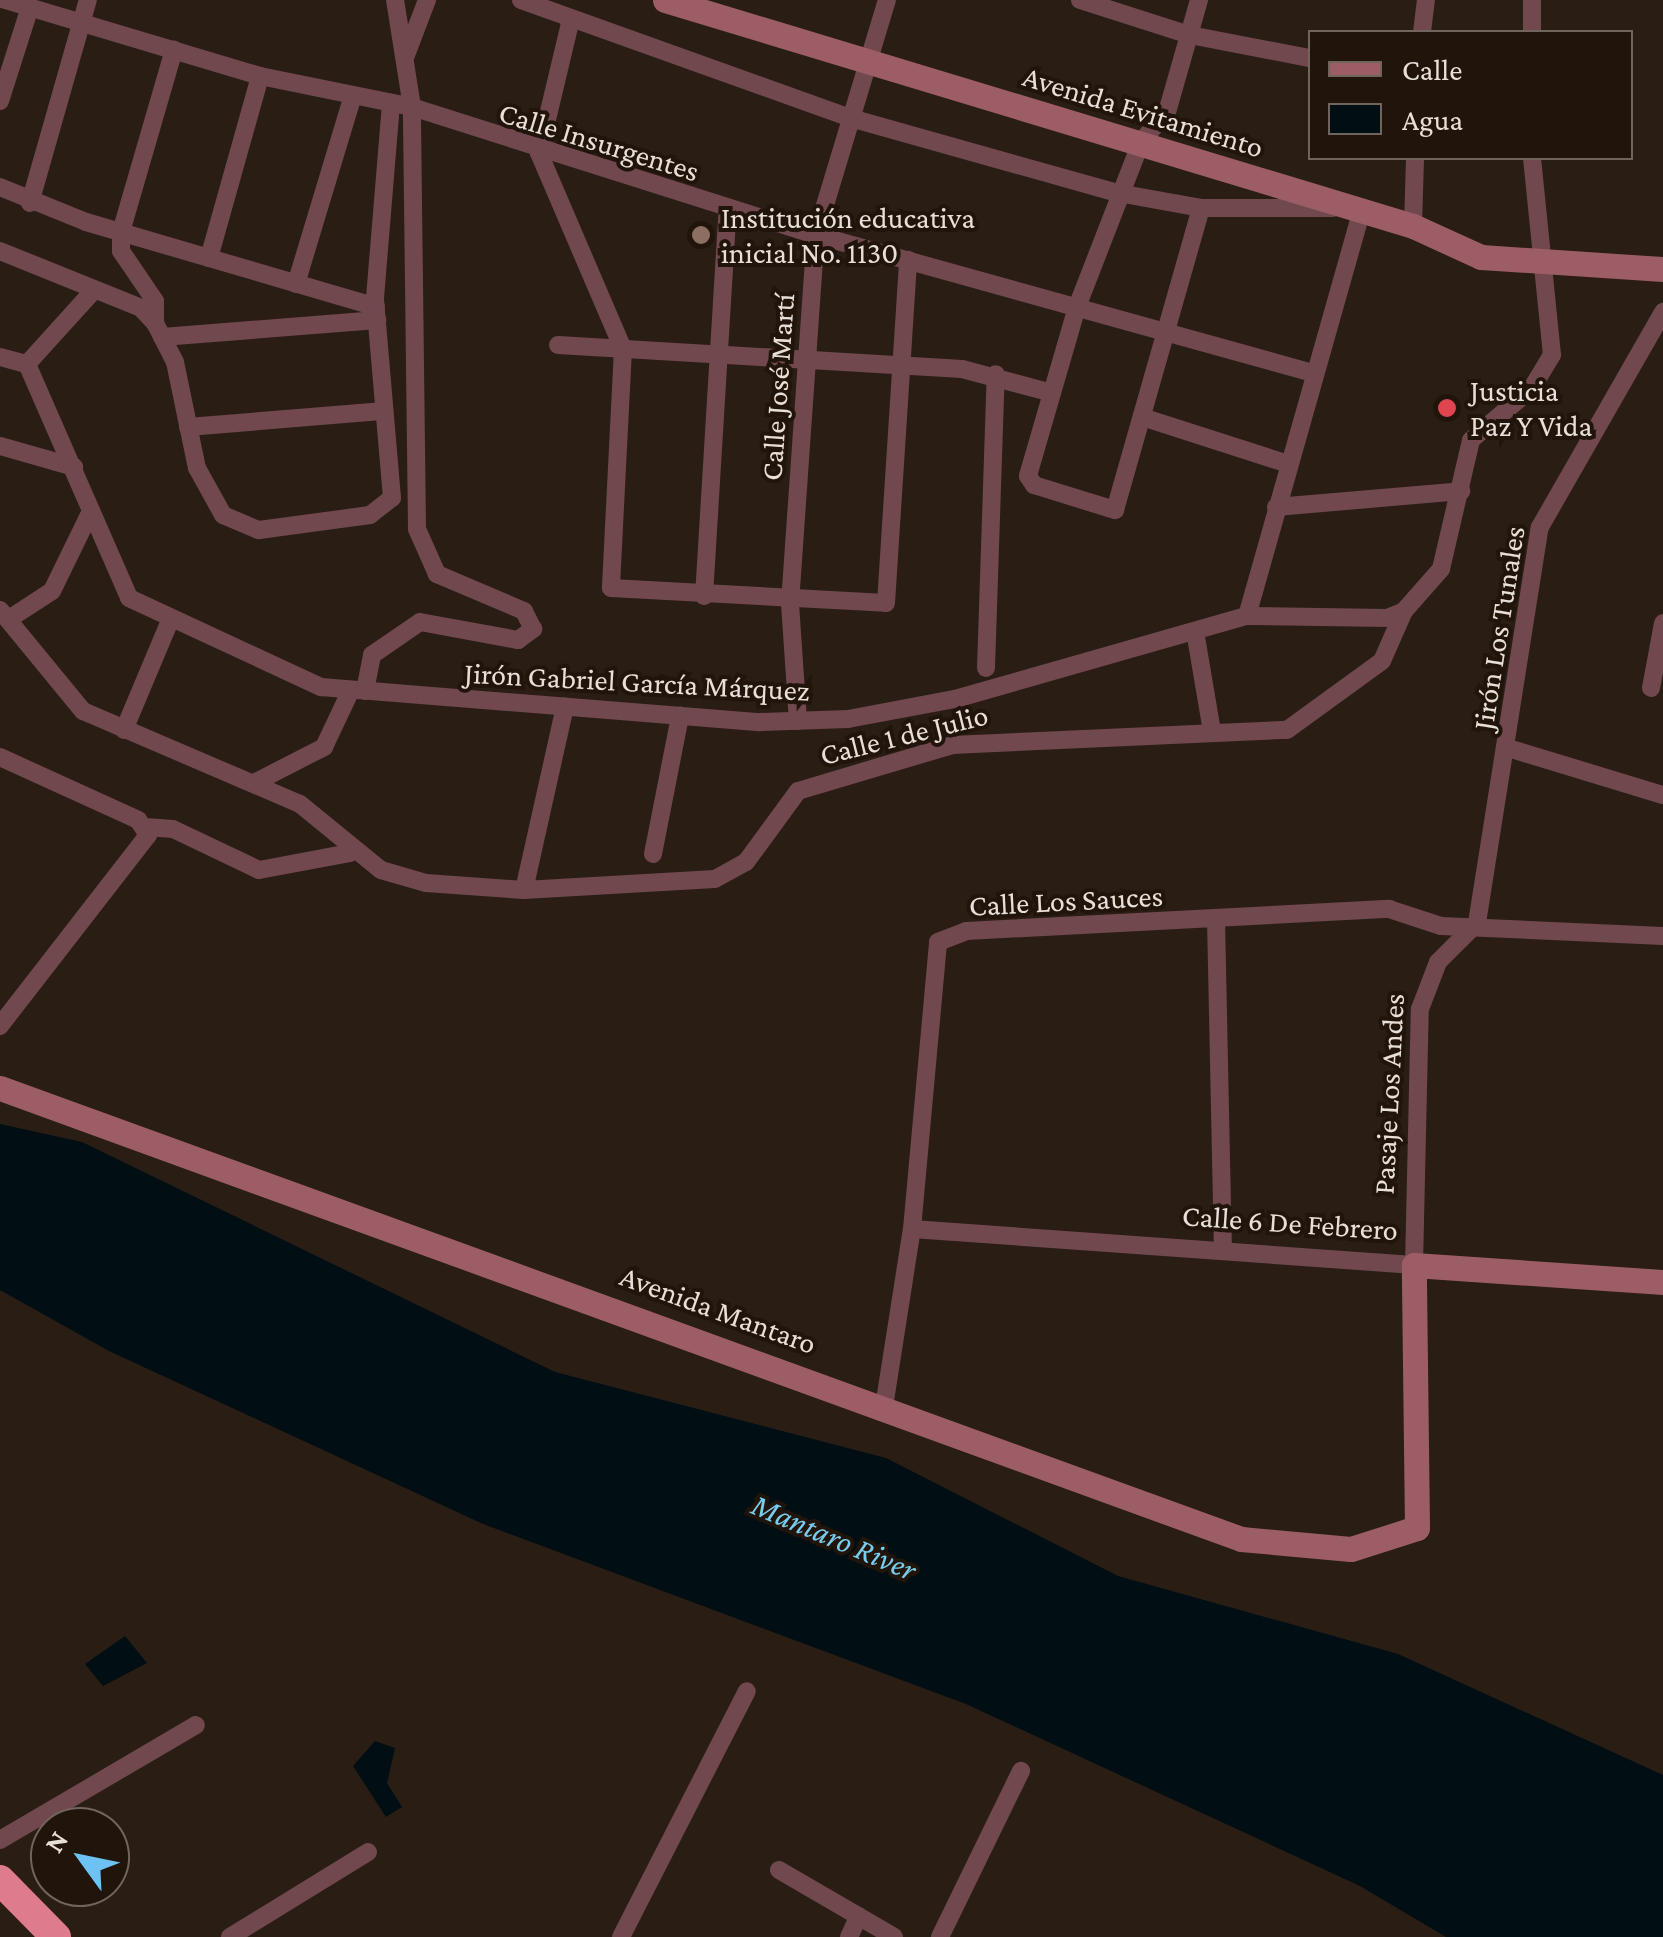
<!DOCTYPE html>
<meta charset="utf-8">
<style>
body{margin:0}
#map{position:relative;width:1663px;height:1937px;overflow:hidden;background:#2a1d14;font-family:"Crimson Pro",serif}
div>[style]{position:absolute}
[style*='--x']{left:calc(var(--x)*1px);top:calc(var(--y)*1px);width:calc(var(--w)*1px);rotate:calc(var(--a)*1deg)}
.water>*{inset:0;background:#010e14}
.street>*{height:18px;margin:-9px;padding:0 9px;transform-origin:9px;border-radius:9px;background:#70484e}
.secondary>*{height:25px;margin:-12.5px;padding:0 12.5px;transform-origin:12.5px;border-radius:12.5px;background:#9d5d67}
.highway>*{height:30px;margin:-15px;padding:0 15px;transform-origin:15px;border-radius:15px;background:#de7b8c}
.dots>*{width:28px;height:28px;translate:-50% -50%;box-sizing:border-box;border:5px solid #20140b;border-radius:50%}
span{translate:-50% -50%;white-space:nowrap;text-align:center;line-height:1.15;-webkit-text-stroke:8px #20140b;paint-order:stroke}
.street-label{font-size:30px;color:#e8dfd9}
.poi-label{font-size:30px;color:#e8dfd9}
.left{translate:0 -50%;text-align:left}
.water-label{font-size:32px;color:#78cced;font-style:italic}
.legend{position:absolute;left:1308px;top:30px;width:325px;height:130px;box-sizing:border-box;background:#20140b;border:2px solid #70655d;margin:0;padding:12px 18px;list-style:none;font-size:30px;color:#e8dfd9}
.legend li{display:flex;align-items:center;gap:20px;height:50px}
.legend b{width:50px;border:2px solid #70655d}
.north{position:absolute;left:30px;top:1807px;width:100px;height:100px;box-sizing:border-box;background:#20140b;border:2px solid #70655d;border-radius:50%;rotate:303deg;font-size:28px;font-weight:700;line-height:40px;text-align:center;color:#e8dfd9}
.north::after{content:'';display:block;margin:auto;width:35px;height:45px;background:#6dc2f3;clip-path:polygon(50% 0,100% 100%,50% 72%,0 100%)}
</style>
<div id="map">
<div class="water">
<i style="clip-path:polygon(0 1124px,82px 1142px,555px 1372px,886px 1458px,1118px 1576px,1398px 1654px,1663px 1775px,1663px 1937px,1446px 1937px,1360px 1886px,966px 1704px,483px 1524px,109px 1351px,0 1290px)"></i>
<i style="clip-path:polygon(125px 1636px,147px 1663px,103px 1686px,85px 1664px)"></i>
<i style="clip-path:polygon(375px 1741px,395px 1748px,387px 1783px,402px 1807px,386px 1817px,353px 1766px)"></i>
</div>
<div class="street">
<i style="--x:5;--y:0;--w:266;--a:16.6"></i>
<i style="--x:260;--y:76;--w:155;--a:11.5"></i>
<i style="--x:412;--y:107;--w:424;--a:17.6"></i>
<i style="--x:816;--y:235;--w:516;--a:15.52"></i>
<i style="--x:521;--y:0;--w:346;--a:19.7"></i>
<i style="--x:847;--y:117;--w:281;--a:15.7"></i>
<i style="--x:1118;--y:193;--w:84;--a:10.2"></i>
<i style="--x:1201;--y:208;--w:132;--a:0"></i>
<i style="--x:1080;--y:0;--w:115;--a:17.7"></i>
<i style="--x:1190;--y:35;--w:122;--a:10.9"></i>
<i style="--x:1199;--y:0;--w:116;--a:105.9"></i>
<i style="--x:1167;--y:112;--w:40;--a:131"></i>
<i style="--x:1141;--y:142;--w:177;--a:111.2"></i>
<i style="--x:1077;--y:307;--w:176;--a:106.2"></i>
<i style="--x:1028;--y:476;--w:11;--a:56"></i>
<i style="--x:1034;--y:485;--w:85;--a:17.2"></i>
<i style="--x:1115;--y:510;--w:314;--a:-74.1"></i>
<i style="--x:571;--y:19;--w:138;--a:103.4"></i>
<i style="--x:539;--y:153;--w:213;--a:66.8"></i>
<i style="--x:623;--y:349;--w:239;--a:92.9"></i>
<i style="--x:611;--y:588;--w:275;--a:3.1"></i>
<i style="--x:886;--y:603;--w:344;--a:-86.3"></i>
<i style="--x:1422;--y:32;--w:32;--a:-83"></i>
<i style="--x:1532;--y:32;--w:32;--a:-90"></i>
<i style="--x:406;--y:55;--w:59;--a:-69.1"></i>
<i style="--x:0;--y:101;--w:99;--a:-72.3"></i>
<i style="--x:0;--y:187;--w:93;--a:22.1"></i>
<i style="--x:86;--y:222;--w:302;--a:16.3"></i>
<i style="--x:30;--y:203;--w:211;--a:-74.1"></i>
<i style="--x:1413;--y:226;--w:68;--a:-88.3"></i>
<i style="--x:0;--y:251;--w:152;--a:22"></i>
<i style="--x:141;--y:308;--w:21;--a:47"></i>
<i style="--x:155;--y:323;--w:44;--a:62.9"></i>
<i style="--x:175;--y:362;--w:108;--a:78.3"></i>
<i style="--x:197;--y:468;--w:54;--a:61"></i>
<i style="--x:223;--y:515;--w:39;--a:23"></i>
<i style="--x:259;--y:530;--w:112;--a:-7.7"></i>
<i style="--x:370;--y:515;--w:28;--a:-38"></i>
<i style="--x:392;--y:498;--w:201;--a:-94.9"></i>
<i style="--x:375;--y:298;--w:196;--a:-85.3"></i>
<i style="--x:209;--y:258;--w:189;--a:-74.3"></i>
<i style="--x:296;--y:284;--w:194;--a:-73.2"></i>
<i style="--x:155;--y:323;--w:22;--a:-90"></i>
<i style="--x:155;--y:301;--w:60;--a:-124.2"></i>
<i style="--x:121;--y:251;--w:19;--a:-90"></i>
<i style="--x:121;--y:232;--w:190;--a:-73.8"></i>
<i style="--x:162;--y:337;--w:216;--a:-4.5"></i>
<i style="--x:558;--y:345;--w:405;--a:3.4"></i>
<i style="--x:962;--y:369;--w:93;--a:14.9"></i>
<i style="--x:0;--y:357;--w:28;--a:15"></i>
<i style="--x:27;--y:364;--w:255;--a:66.4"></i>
<i style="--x:129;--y:598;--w:212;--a:24.9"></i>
<i style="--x:321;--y:687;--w:440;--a:4.6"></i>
<i style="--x:760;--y:722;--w:88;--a:-2"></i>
<i style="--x:848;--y:719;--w:109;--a:-10.6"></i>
<i style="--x:955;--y:699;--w:304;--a:-15.9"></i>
<i style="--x:1247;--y:616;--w:140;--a:0.8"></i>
<i style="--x:1387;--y:618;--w:18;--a:-22"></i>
<i style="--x:1404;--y:611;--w:56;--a:-48.6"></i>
<i style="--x:1441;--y:569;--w:132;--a:-76.9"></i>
<i style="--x:1471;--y:440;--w:80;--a:-40.4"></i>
<i style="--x:1532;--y:388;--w:39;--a:-59"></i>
<i style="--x:1552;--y:355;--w:198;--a:-95.8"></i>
<i style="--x:27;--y:364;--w:100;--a:-47.8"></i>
<i style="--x:1142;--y:417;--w:153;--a:17.8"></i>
<i style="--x:188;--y:427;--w:197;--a:-4.7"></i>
<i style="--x:0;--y:446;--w:77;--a:15.8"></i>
<i style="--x:1276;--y:507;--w:186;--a:-4.9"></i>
<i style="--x:704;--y:596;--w:388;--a:-86.5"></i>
<i style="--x:0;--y:610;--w:131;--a:50.6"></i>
<i style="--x:83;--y:711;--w:236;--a:23.2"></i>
<i style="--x:300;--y:804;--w:104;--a:39.2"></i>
<i style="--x:381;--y:870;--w:47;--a:16.1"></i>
<i style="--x:426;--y:883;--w:98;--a:4.1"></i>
<i style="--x:524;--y:890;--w:191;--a:-3.3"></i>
<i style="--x:715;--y:879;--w:35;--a:-29"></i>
<i style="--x:746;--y:862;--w:88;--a:-53.8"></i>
<i style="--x:798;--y:791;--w:161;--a:-16.6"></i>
<i style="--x:952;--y:745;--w:335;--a:-2.6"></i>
<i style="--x:1287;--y:730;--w:117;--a:-36"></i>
<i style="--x:1382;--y:661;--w:55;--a:-66.3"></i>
<i style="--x:1247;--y:616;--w:418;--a:-74.2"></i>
<i style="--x:9;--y:619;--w:51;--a:-33.1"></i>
<i style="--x:52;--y:591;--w:89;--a:-64"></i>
<i style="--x:1195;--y:631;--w:102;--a:80.4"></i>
<i style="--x:986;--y:668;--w:294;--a:-88.1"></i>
<i style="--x:1651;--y:688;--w:66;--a:-79.5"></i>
<i style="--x:365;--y:691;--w:37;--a:-79"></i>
<i style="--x:372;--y:655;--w:58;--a:-34.5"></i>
<i style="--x:420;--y:622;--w:100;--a:10.4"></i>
<i style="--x:518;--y:640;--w:19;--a:-36"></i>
<i style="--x:533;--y:629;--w:20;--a:-117"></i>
<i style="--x:524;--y:611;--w:95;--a:-157"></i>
<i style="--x:437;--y:574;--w:49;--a:-114"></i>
<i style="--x:417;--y:529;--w:422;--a:-90.7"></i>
<i style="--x:412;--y:107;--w:108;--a:-99"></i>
<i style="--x:798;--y:721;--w:118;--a:-93.9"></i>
<i style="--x:790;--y:603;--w:369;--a:-86"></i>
<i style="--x:816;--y:235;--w:245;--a:-73.2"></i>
<i style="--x:124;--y:730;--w:121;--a:-67.2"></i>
<i style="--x:1508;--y:748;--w:162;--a:16.9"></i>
<i style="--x:0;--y:757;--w:152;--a:24.5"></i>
<i style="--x:138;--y:820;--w:18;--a:56"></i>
<i style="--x:148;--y:835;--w:242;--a:127.8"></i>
<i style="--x:254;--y:783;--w:79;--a:-27.2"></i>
<i style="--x:324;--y:747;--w:61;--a:-64.7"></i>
<i style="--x:145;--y:827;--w:28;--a:4"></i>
<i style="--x:173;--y:829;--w:95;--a:25.5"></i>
<i style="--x:259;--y:870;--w:93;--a:-10.6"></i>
<i style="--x:653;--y:854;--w:141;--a:-78.9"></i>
<i style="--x:524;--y:890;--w:188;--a:-77.4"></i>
<i style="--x:1216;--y:919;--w:332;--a:88.8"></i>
<i style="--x:1477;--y:923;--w:401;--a:-81"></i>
<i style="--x:1540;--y:527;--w:248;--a:-60.2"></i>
<i style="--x:912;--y:1229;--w:503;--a:4.1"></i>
<i style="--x:1414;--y:1265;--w:256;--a:-88.7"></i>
<i style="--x:1420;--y:1009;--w:50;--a:-69"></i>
<i style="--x:1438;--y:962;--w:55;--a:-45"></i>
<i style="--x:884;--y:1407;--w:180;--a:-81.1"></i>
<i style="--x:912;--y:1229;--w:288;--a:-84.8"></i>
<i style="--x:938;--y:942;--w:30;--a:-21"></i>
<i style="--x:966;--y:931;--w:424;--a:-3"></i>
<i style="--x:1389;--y:909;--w:55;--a:18.1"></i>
<i style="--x:1441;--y:926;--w:222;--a:2.6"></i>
<i style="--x:0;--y:1840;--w:227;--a:-30.4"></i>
<i style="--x:779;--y:1870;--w:133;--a:30.2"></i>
<i style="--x:230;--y:1937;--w:162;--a:-31.6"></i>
<i style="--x:621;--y:1937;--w:276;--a:-62.9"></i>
<i style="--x:849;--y:1937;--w:23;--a:-65"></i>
<i style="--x:940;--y:1937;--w:185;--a:-64"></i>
</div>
<div class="secondary">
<i style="--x:665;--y:0;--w:781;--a:16.81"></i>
<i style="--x:1413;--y:226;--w:75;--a:24.5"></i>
<i style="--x:1481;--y:257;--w:182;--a:3.8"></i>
<i style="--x:0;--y:1088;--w:1320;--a:19.97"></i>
<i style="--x:1241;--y:1539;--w:110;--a:5.2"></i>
<i style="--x:1351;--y:1549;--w:69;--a:-17.7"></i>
<i style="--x:1417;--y:1528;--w:263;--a:-90.7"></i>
<i style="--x:1414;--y:1265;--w:250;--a:3.9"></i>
</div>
<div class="highway">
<i style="--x:0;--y:1880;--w:80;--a:45.5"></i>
</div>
<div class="dots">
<i style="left:701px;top:235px;background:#8d6e63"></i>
<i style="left:1447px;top:408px;background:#e0444e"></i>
</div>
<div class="street-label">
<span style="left:1143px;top:112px;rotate:17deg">Avenida Evitamiento</span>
<span style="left:599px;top:142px;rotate:17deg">Calle Insurgentes</span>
<span style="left:778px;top:387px;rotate:-86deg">Calle José Martí</span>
<span style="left:1499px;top:628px;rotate:-81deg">Jirón Los Tunales</span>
<span style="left:637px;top:682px;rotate:3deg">Jirón Gabriel García Márquez</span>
<span style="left:904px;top:735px;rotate:-14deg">Calle 1 de Julio</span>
<span style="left:1066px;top:901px;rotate:-3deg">Calle Los Sauces</span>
<span style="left:1389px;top:1094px;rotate:-87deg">Pasaje Los Andes</span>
<span style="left:1290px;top:1223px;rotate:4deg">Calle 6 De Febrero</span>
<span style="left:718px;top:1310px;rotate:20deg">Avenida Mantaro</span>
</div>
<div class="poi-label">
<span class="left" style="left:721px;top:235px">Institución educativa<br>inicial No. 1130</span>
<span class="left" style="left:1470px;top:408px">Justicia<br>Paz Y Vida</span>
</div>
<div class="water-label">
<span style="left:834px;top:1537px;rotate:23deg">Mantaro River</span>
</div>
<ul class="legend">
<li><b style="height:12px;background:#9d5d67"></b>Calle</li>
<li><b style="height:28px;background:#010e14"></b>Agua</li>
</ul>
<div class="north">N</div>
</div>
